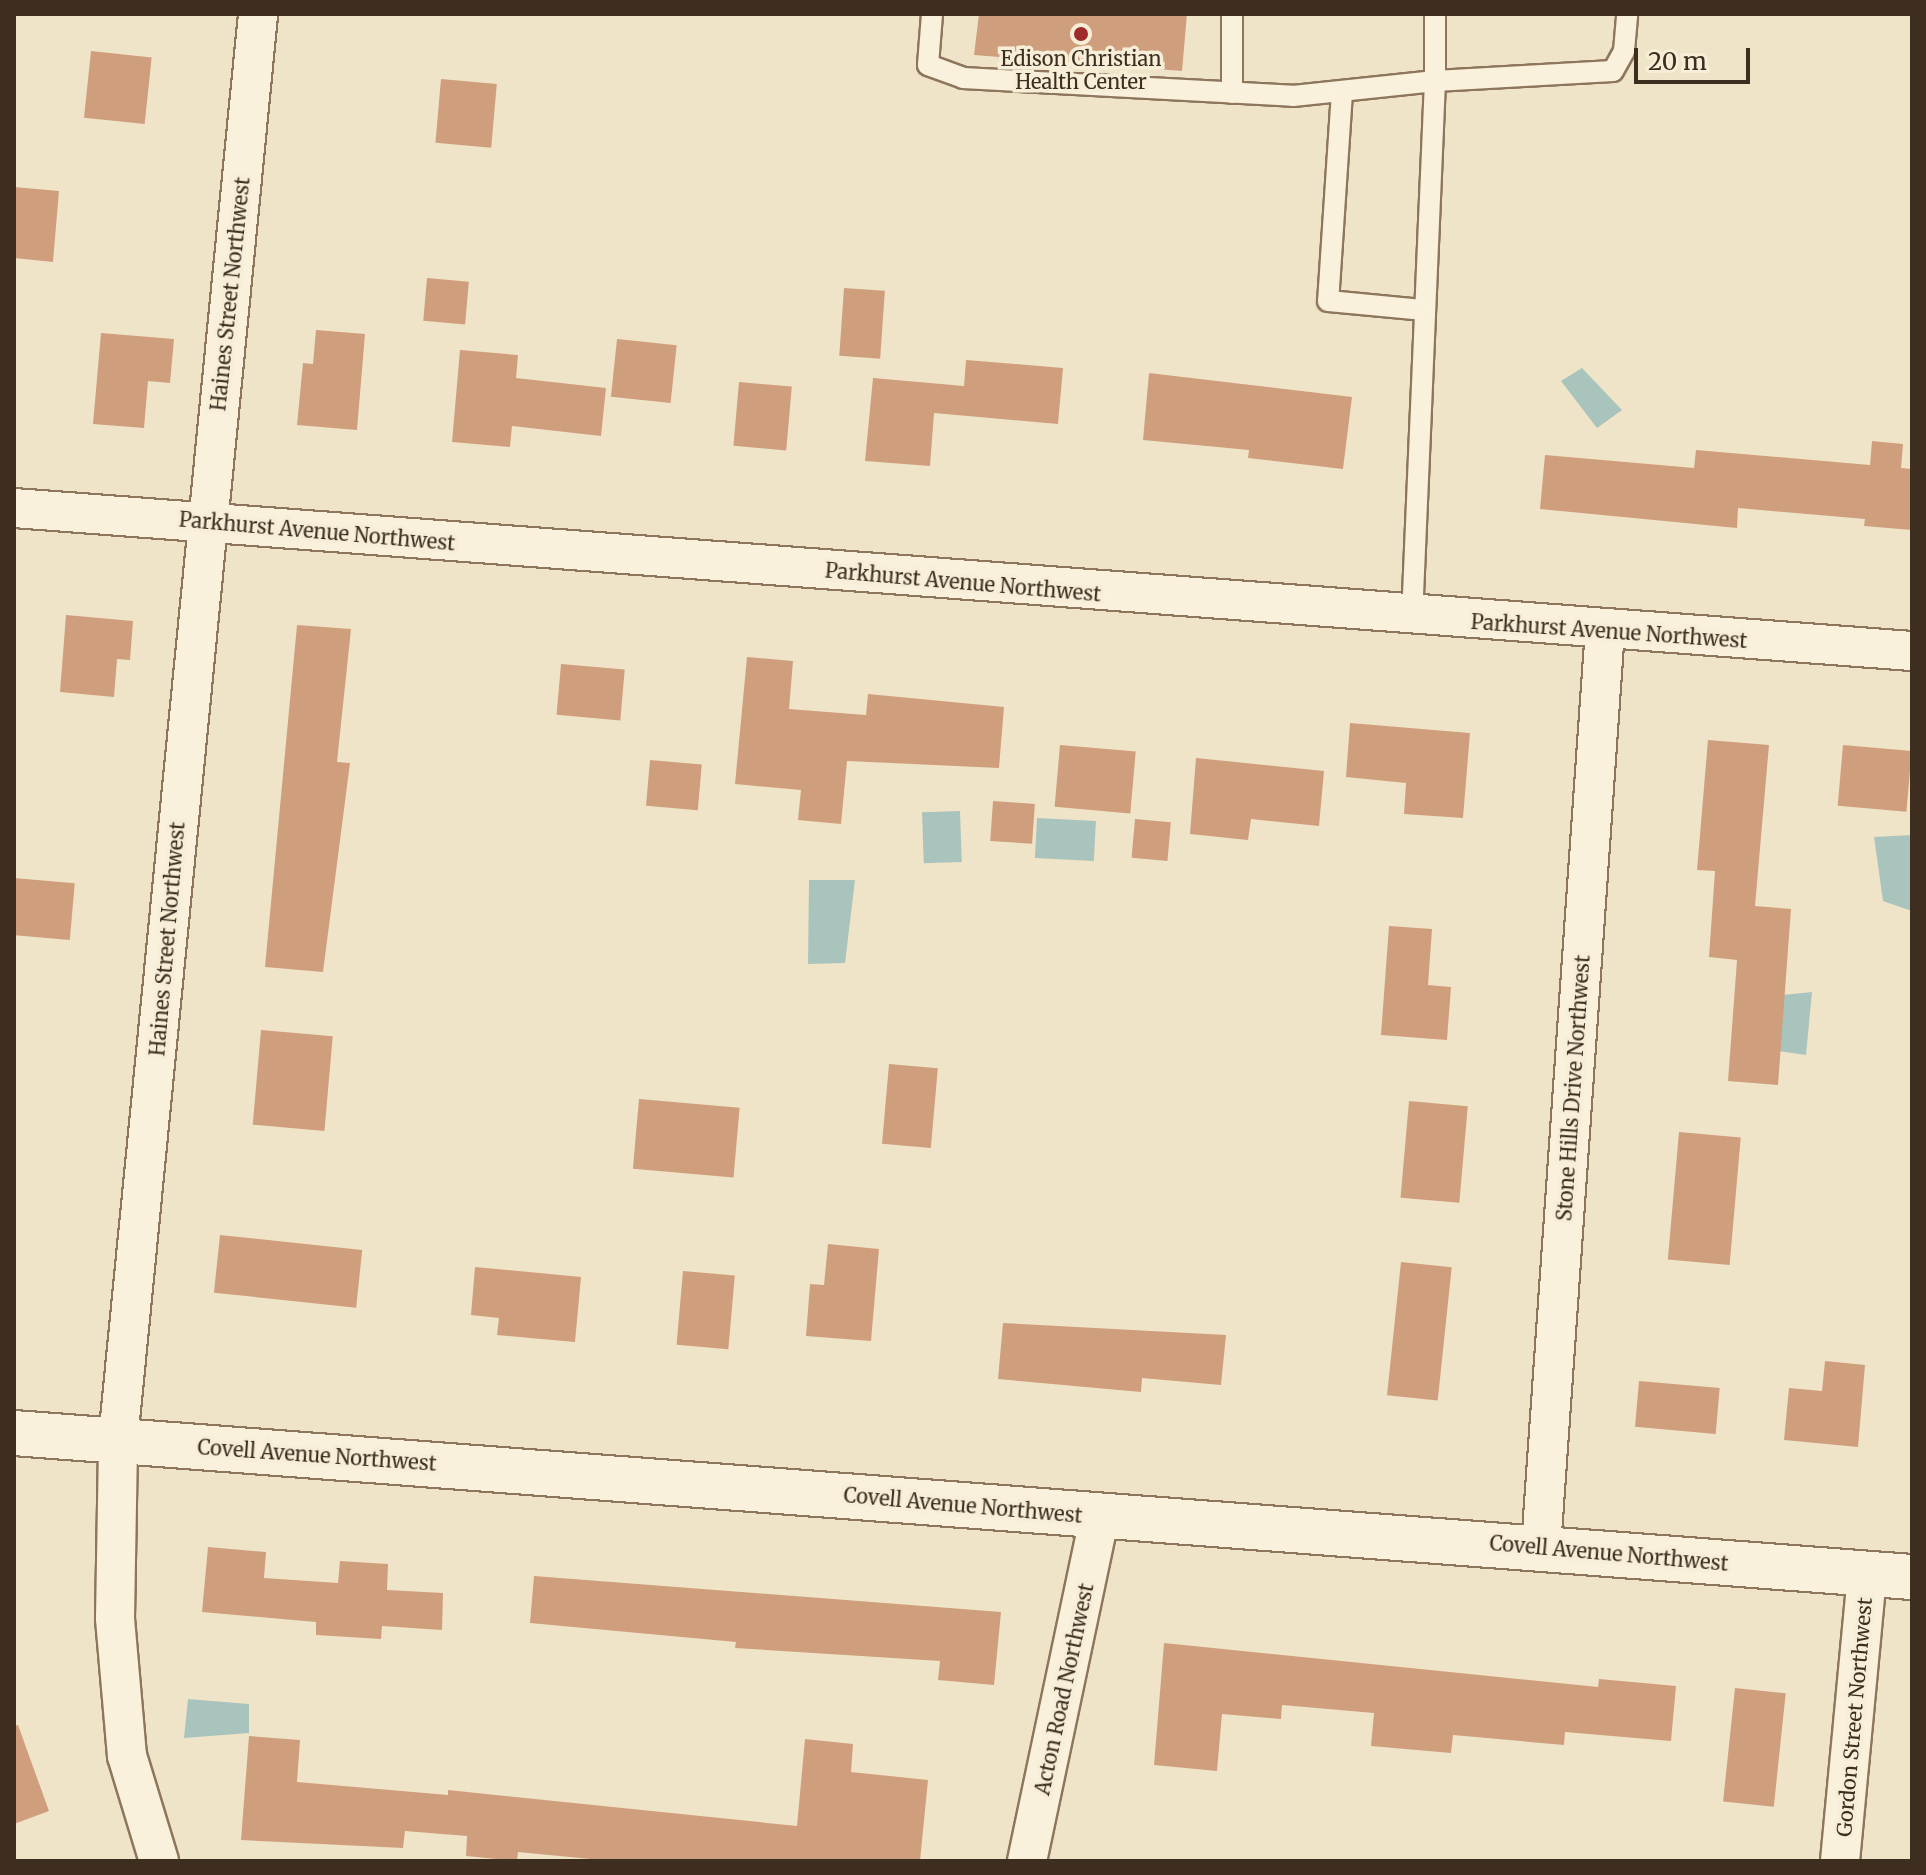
<!DOCTYPE html>
<style>
body{margin:0}
#map{position:relative;width:1926px;height:1875px;overflow:hidden;background:#f0e4c8;font-family:Merriweather,serif}
div>[style]{position:absolute}
[style*='--x']{left:calc(var(--x)*1px);top:calc(var(--y)*1px);width:calc(var(--w)*1px);rotate:calc(var(--a)*1deg)}
.water>*{inset:0;background:#a9c4bc;transform-origin:0 0}
.building>*{inset:0;background:#cf9f7d;transform-origin:0 0}
.roads{filter:drop-shadow(2px 0 #8d765c) drop-shadow(-2px 0 #8d765c) drop-shadow(0 2px #8d765c) drop-shadow(0 -2px #8d765c)}
.service>*{height:20px;margin:-10px;padding:0 10px;transform-origin:10px;border-radius:10px;background:#faf1dc}
.minor>*{height:38px;margin:-19px;padding:0 19px;transform-origin:19px;border-radius:19px;background:#faf1dc}
.tertiary>*{height:44px;margin:-22px;padding:0 22px;transform-origin:22px;border-radius:22px;background:#faf1dc}
.dots>*{width:22px;height:22px;translate:-50% -50%;box-sizing:border-box;border:4px solid #f7eed8;border-radius:50%}
span{translate:-50% -50%;white-space:nowrap;text-align:center;line-height:1.15;-webkit-text-stroke:7px #f7eed8;paint-order:stroke}
.poi-label{font-size:20px;color:#3d2e20}
.street-label{font-size:20px;color:#3d2e20}
.frame{position:absolute;inset:0;border:16px solid #3d2e20;pointer-events:none}
.scale{position:absolute;left:1634px;top:48px;width:116px;height:36px;box-sizing:border-box;border:4px solid #3d2e20;border-top:0;padding-left:10px;font-size:24px;line-height:28px;white-space:nowrap;color:#3d2e20;-webkit-text-stroke:6px #f7eed8;paint-order:stroke}
</style>
<div id="map">
<div class="water">
<i style="clip-path:polygon(1582px 368px,1622px 410px,1597px 428px,1561px 381px)"></i>
<i style="left:960px;top:811px;width:51px;height:38px;rotate:88deg"></i>
<i style="left:1037px;top:818px;width:59px;height:40px;rotate:3deg"></i>
<i style="clip-path:polygon(1912px 835px,1912px 911px,1883px 901px,1874px 837px)"></i>
<i style="clip-path:polygon(809px 880px,855px 880px,845px 963px,808px 964px)"></i>
<i style="clip-path:polygon(1812px 992px,1806px 1055px,1771px 1050px,1773px 996px)"></i>
<i style="clip-path:polygon(188px 1699px,249px 1704px,249px 1733px,184px 1738px)"></i>
</div>
<div class="building">
<i style="clip-path:polygon(979px 14px,1187px 14px,1182px 71px,974px 55px)"></i>
<i style="left:91px;top:51px;width:61px;height:67px;rotate:6deg"></i>
<i style="left:441px;top:79px;width:56px;height:64px;rotate:5deg"></i>
<i style="clip-path:polygon(14px 187px,59px 191px,53px 262px,14px 258px)"></i>
<i style="left:427px;top:278px;width:42px;height:43px;rotate:5deg"></i>
<i style="left:844px;top:288px;width:41px;height:68px;rotate:4deg"></i>
<i style="clip-path:polygon(316px 330px,365px 334px,357px 430px,297px 425px,303px 363px,313px 364px)"></i>
<i style="clip-path:polygon(101px 333px,174px 339px,170px 383px,148px 381px,144px 428px,93px 424px)"></i>
<i style="left:617px;top:339px;width:60px;height:58px;rotate:6deg"></i>
<i style="clip-path:polygon(460px 350px,518px 355px,516px 378px,606px 388px,601px 436px,512px 426px,510px 447px,452px 442px)"></i>
<i style="clip-path:polygon(966px 360px,1063px 368px,1058px 424px,934px 413px,930px 466px,865px 461px,873px 378px,964px 386px)"></i>
<i style="clip-path:polygon(1149px 373px,1352px 397px,1343px 469px,1248px 458px,1249px 450px,1143px 440px)"></i>
<i style="left:739px;top:382px;width:53px;height:64px;rotate:5deg"></i>
<i style="clip-path:polygon(1872px 441px,1903px 444px,1901px 468px,1912px 469px,1912px 530px,1864px 526px,1865px 519px,1738px 508px,1737px 528px,1540px 509px,1545px 455px,1694px 468px,1696px 450px,1870px 465px)"></i>
<i style="clip-path:polygon(66px 615px,133px 621px,130px 660px,117px 659px,114px 697px,60px 692px)"></i>
<i style="clip-path:polygon(297px 625px,351px 629px,337px 762px,350px 763px,323px 972px,265px 967px)"></i>
<i style="clip-path:polygon(747px 657px,793px 661px,789px 709px,866px 715px,868px 694px,1004px 707px,999px 768px,847px 761px,841px 824px,798px 820px,801px 790px,735px 784px)"></i>
<i style="left:561px;top:664px;width:64px;height:51px;rotate:5deg"></i>
<i style="clip-path:polygon(1350px 723px,1470px 733px,1463px 818px,1404px 814px,1406px 783px,1346px 777px)"></i>
<i style="clip-path:polygon(1708px 740px,1769px 745px,1755px 906px,1791px 909px,1778px 1085px,1728px 1081px,1737px 960px,1709px 957px,1715px 871px,1697px 870px)"></i>
<i style="left:1060px;top:745px;width:76px;height:62px;rotate:5deg"></i>
<i style="left:1843px;top:745px;width:69px;height:61px;rotate:5deg"></i>
<i style="clip-path:polygon(1196px 758px,1324px 771px,1319px 826px,1251px 819px,1248px 840px,1190px 834px)"></i>
<i style="left:650px;top:760px;width:52px;height:46px;rotate:5deg"></i>
<i style="left:993px;top:801px;width:42px;height:40px;rotate:4deg"></i>
<i style="left:1135px;top:819px;width:36px;height:39px;rotate:5deg"></i>
<i style="left:14px;top:878px;width:61px;height:57px;rotate:5deg"></i>
<i style="clip-path:polygon(1389px 926px,1432px 929px,1428px 985px,1451px 987px,1447px 1040px,1381px 1035px)"></i>
<i style="left:261px;top:1030px;width:72px;height:95px;rotate:5deg"></i>
<i style="left:889px;top:1064px;width:49px;height:80px;rotate:5deg"></i>
<i style="left:639px;top:1099px;width:101px;height:70px;rotate:5deg"></i>
<i style="left:1409px;top:1101px;width:59px;height:97px;rotate:5deg"></i>
<i style="left:1679px;top:1132px;width:62px;height:128px;rotate:5deg"></i>
<i style="left:220px;top:1235px;width:143px;height:58px;rotate:6deg"></i>
<i style="clip-path:polygon(828px 1244px,879px 1249px,871px 1341px,806px 1336px,810px 1284px,824px 1285px)"></i>
<i style="left:1401px;top:1262px;width:51px;height:134px;rotate:6deg"></i>
<i style="clip-path:polygon(475px 1267px,581px 1277px,575px 1342px,497px 1335px,499px 1318px,471px 1315px)"></i>
<i style="left:683px;top:1271px;width:52px;height:74px;rotate:5deg"></i>
<i style="clip-path:polygon(1003px 1323px,1226px 1335px,1221px 1385px,1142px 1378px,1141px 1392px,998px 1379px)"></i>
<i style="clip-path:polygon(1825px 1361px,1865px 1365px,1858px 1447px,1784px 1440px,1789px 1388px,1822px 1391px)"></i>
<i style="left:1639px;top:1381px;width:81px;height:46px;rotate:5deg"></i>
<i style="clip-path:polygon(208px 1547px,266px 1552px,264px 1578px,338px 1583px,340px 1561px,388px 1564px,387px 1590px,443px 1593px,442px 1630px,382px 1626px,381px 1639px,316px 1635px,316px 1622px,202px 1612px)"></i>
<i style="clip-path:polygon(534px 1576px,1001px 1612px,994px 1685px,938px 1680px,940px 1661px,735px 1648px,736px 1642px,530px 1623px)"></i>
<i style="clip-path:polygon(1164px 1643px,1598px 1687px,1599px 1679px,1676px 1686px,1671px 1741px,1565px 1732px,1564px 1745px,1453px 1735px,1451px 1753px,1371px 1746px,1374px 1713px,1282px 1705px,1281px 1719px,1222px 1714px,1217px 1771px,1154px 1765px)"></i>
<i style="left:1735px;top:1688px;width:51px;height:114px;rotate:6deg"></i>
<i style="clip-path:polygon(18px 1725px,49px 1811px,14px 1824px,14px 1726px)"></i>
<i style="clip-path:polygon(249px 1736px,300px 1740px,297px 1782px,448px 1795px,448px 1790px,797px 1826px,805px 1739px,853px 1744px,851px 1772px,928px 1780px,920px 1861px,611px 1861px,518px 1852px,517px 1861px,466px 1856px,467px 1836px,405px 1831px,403px 1848px,241px 1840px)"></i>
</div>
<div class="roads">
<div class="service">
<i style="--x:932;--y:14;--w:51;--a:94.5"></i>
<i style="--x:928;--y:65;--w:37;--a:20"></i>
<i style="--x:963;--y:78;--w:330;--a:3.1"></i>
<i style="--x:1293;--y:96;--w:143;--a:-6"></i>
<i style="--x:1435;--y:81;--w:537;--a:92.45"></i>
<i style="--x:1435;--y:14;--w:67;--a:90"></i>
<i style="--x:1435;--y:81;--w:178;--a:-3.2"></i>
<i style="--x:1613;--y:71;--w:23;--a:-61"></i>
<i style="--x:1624;--y:51;--w:37;--a:-85"></i>
<i style="--x:1342;--y:92;--w:209;--a:93.8"></i>
<i style="--x:1328;--y:301;--w:95;--a:5.4"></i>
<i style="--x:1232;--y:93;--w:79;--a:-90"></i>
</div>
<div class="minor">
<i style="--x:14;--y:508;--w:1903;--a:4.31"></i>
<i style="--x:1541;--y:1547;--w:919;--a:-86.01"></i>
<i style="--x:159;--y:1861;--w:110;--a:-106.9"></i>
<i style="--x:127;--y:1756;--w:139;--a:-95"></i>
<i style="--x:115;--y:1618;--w:178;--a:-89"></i>
<i style="--x:118;--y:1440;--w:1433;--a:-84.39"></i>
<i style="--x:1027;--y:1861;--w:353;--a:-78.1"></i>
<i style="--x:1840;--y:1861;--w:288;--a:-84.6"></i>
</div>
<div class="tertiary">
<i style="--x:14;--y:1433;--w:1903;--a:4.34"></i>
</div>
</div>
<div class="dots">
<i style="left:1081px;top:34px;background:#9e2a2b"></i>
</div>
<div class="poi-label">
<span style="left:1081px;top:70px">Edison Christian<br>Health Center</span>
</div>
<div class="street-label">
<span style="left:230px;top:294px;rotate:-84deg">Haines Street Northwest</span>
<span style="left:317px;top:531px;rotate:5deg">Parkhurst Avenue Northwest</span>
<span style="left:963px;top:582px;rotate:5deg">Parkhurst Avenue Northwest</span>
<span style="left:1609px;top:631px;rotate:4deg">Parkhurst Avenue Northwest</span>
<span style="left:167px;top:939px;rotate:-85deg">Haines Street Northwest</span>
<span style="left:1573px;top:1088px;rotate:-86deg">Stone Hills Drive Northwest</span>
<span style="left:317px;top:1455px;rotate:4deg">Covell Avenue Northwest</span>
<span style="left:963px;top:1505px;rotate:5deg">Covell Avenue Northwest</span>
<span style="left:1609px;top:1553px;rotate:5deg">Covell Avenue Northwest</span>
<span style="left:1064px;top:1689px;rotate:-78deg">Acton Road Northwest</span>
<span style="left:1854px;top:1717px;rotate:-85deg">Gordon Street Northwest</span>
</div>
<div class="frame"></div>
<div class="scale">20 m</div>
</div>
